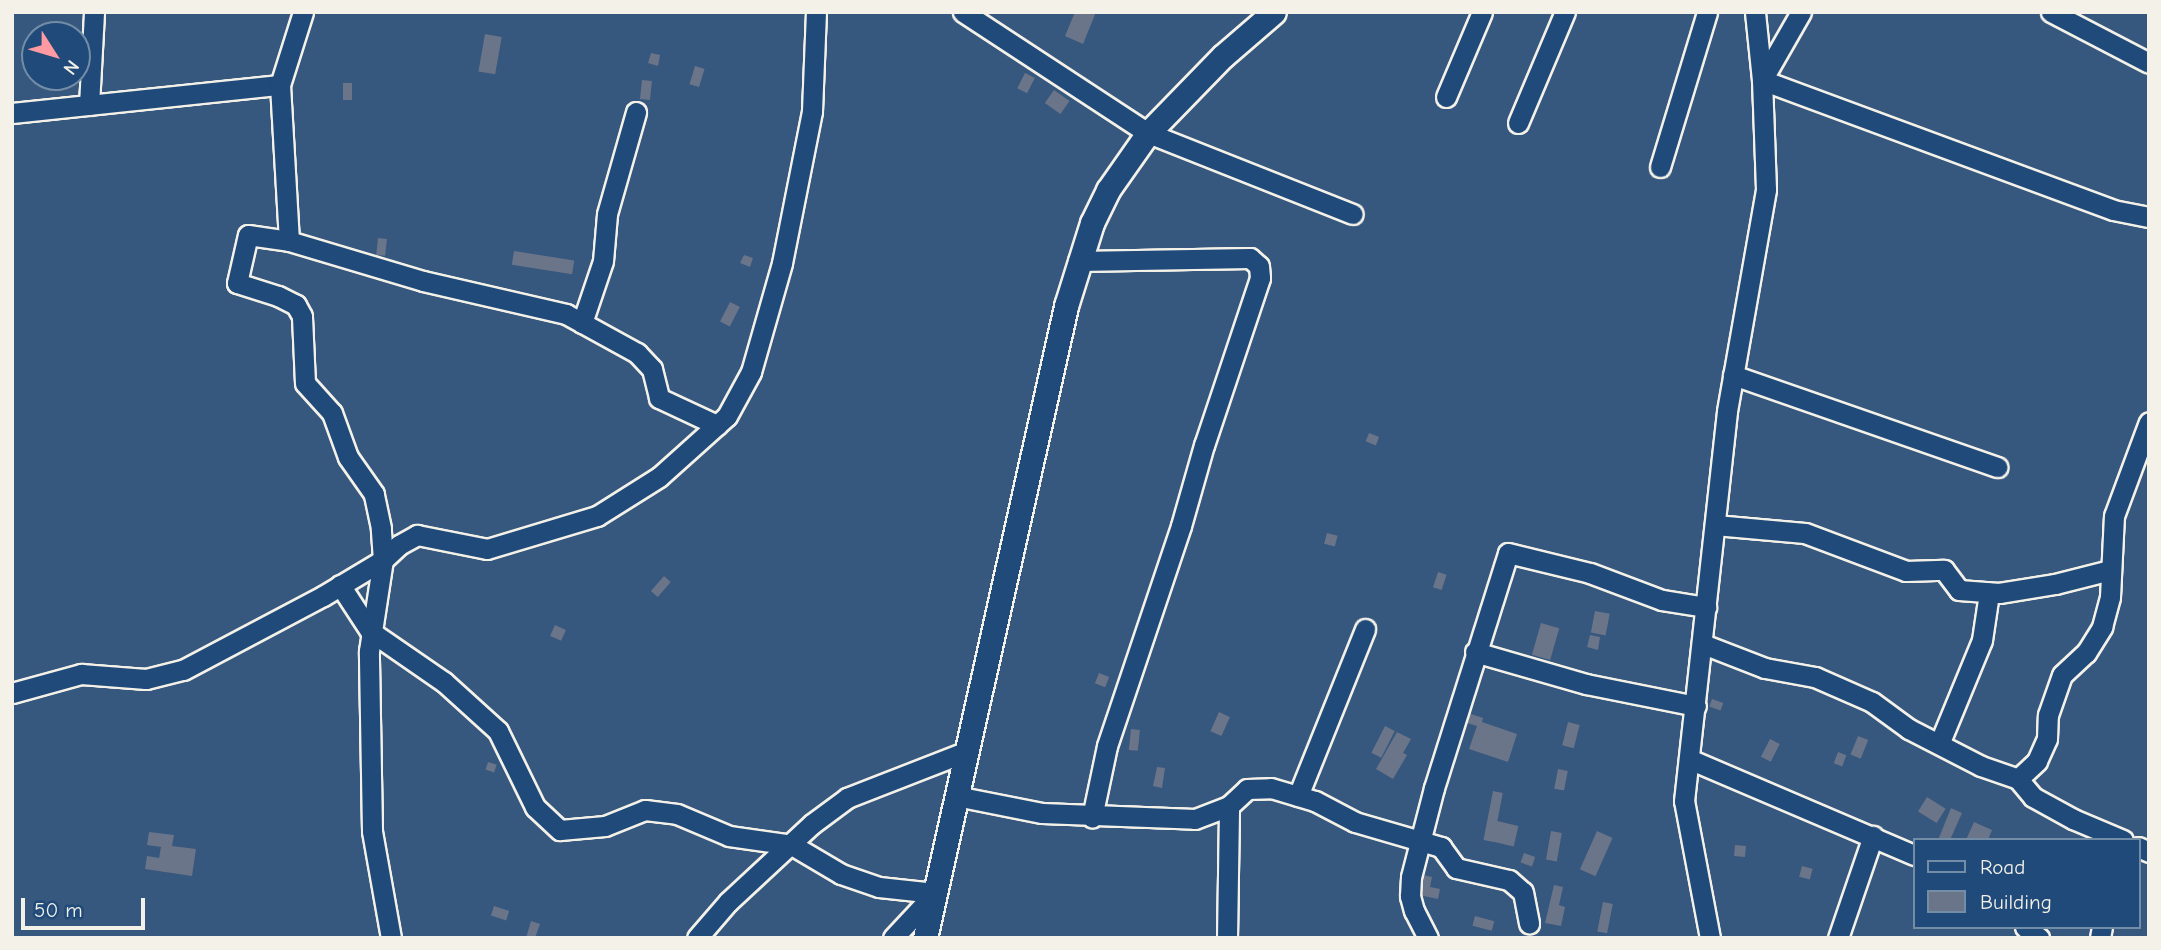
<!DOCTYPE html>
<style>
body{margin:0}
#map{position:relative;width:2161px;height:950px;overflow:hidden;background:#36577e;font-family:"Comic Neue",sans-serif}
div>[style]{position:absolute}
[style*='--x']{left:calc(var(--x)*1px);top:calc(var(--y)*1px);width:calc(var(--w)*1px);rotate:calc(var(--a)*1deg)}
.building>*{inset:0;background:#6b7589;transform-origin:0 0}
.roads{filter:drop-shadow(2px 0 #f4f1e8) drop-shadow(-2px 0 #f4f1e8) drop-shadow(0 2px #f4f1e8) drop-shadow(0 -2px #f4f1e8)}
.minor>*{height:19px;margin:-9.5px;padding:0 9.5px;transform-origin:9.5px;border-radius:9.5px;background:#1f4a7a}
.major>*{height:23px;margin:-11.5px;padding:0 11.5px;transform-origin:11.5px;border-radius:11.5px;background:#1f4a7a}
span{translate:-50% -50%;white-space:nowrap;text-align:center;line-height:1.15;-webkit-text-stroke:7px #1f4a7a;paint-order:stroke}
.frame{position:absolute;inset:0;border:14px solid #f4f1e8;pointer-events:none}
.legend{position:absolute;left:1913px;top:838px;width:228px;height:91px;box-sizing:border-box;background:#1f4a7a;border:2px solid #748da6;margin:0;padding:9px 12px;list-style:none;font-size:21px;color:#f4f1e8}
.legend li{display:flex;align-items:center;gap:14px;height:35px}
.legend b{width:35px;border:2px solid #748da6}
.north{position:absolute;left:21px;top:21px;width:70px;height:70px;box-sizing:border-box;background:#1f4a7a;border:2px solid #748da6;border-radius:50%;rotate:127deg;font-size:19px;font-weight:700;line-height:28px;text-align:center;color:#f4f1e8}
.north::after{content:'';display:block;margin:auto;width:24px;height:32px;background:#ff9aa2;clip-path:polygon(50% 0,100% 100%,50% 72%,0 100%)}
.scale{position:absolute;left:21px;top:898px;width:124px;height:32px;box-sizing:border-box;border:4px solid #f4f1e8;border-top:0;padding-left:9px;font-size:21px;line-height:24px;white-space:nowrap;color:#f4f1e8;-webkit-text-stroke:5px #1f4a7a;paint-order:stroke}
</style>
<div id="map">
<div class="building">
<i style="clip-path:polygon(1075px 12px,1096px 12px,1083px 44px,1065px 36px)"></i>
<i style="left:485px;top:34px;width:17px;height:38px;rotate:10deg"></i>
<i style="clip-path:polygon(651px 53px,660px 55px,658px 66px,648px 63px)"></i>
<i style="left:695px;top:66px;width:10px;height:19px;rotate:17deg"></i>
<i style="left:1025px;top:73px;width:11px;height:17px;rotate:27deg"></i>
<i style="left:642px;top:80px;width:10px;height:19px;rotate:6deg"></i>
<i style="left:343px;top:83px;width:9px;height:17px"></i>
<i style="left:1054px;top:90px;width:19px;height:16px;rotate:35deg"></i>
<i style="left:378px;top:238px;width:9px;height:17px;rotate:6deg"></i>
<i style="left:514px;top:251px;width:61px;height:14px;rotate:9deg"></i>
<i style="clip-path:polygon(744px 255px,753px 258px,750px 267px,740px 263px)"></i>
<i style="left:730px;top:302px;width:11px;height:22px;rotate:27deg"></i>
<i style="left:1369px;top:433px;width:11px;height:9px;rotate:22deg"></i>
<i style="left:1327px;top:533px;width:11px;height:11px;rotate:15deg"></i>
<i style="left:1438px;top:572px;width:9px;height:16px;rotate:18deg"></i>
<i style="left:664px;top:576px;width:9px;height:20px;rotate:41deg"></i>
<i style="left:1595px;top:611px;width:15px;height:22px;rotate:11deg"></i>
<i style="left:1541px;top:623px;width:19px;height:33px;rotate:16deg"></i>
<i style="left:555px;top:625px;width:12px;height:12px;rotate:24deg"></i>
<i style="clip-path:polygon(1590px 635px,1600px 637px,1598px 650px,1587px 647px)"></i>
<i style="left:1099px;top:673px;width:11px;height:11px;rotate:22deg"></i>
<i style="left:1712px;top:699px;width:12px;height:8px;rotate:20deg"></i>
<i style="left:1219px;top:712px;width:12px;height:21px;rotate:24deg"></i>
<i style="clip-path:polygon(1468px 713px,1483px 718px,1482px 722px,1517px 734px,1508px 762px,1469px 749px,1477px 726px,1464px 722px)"></i>
<i style="left:1568px;top:722px;width:12px;height:24px;rotate:14deg"></i>
<i style="left:1385px;top:726px;width:11px;height:30px;rotate:27deg"></i>
<i style="left:1131px;top:729px;width:9px;height:21px;rotate:6deg"></i>
<i style="clip-path:polygon(1397px 732px,1411px 739px,1403px 753px,1407px 755px,1393px 779px,1376px 769px)"></i>
<i style="left:1858px;top:736px;width:11px;height:20px;rotate:22deg"></i>
<i style="left:1770px;top:739px;width:11px;height:20px;rotate:27deg"></i>
<i style="left:1838px;top:752px;width:9px;height:12px;rotate:21deg"></i>
<i style="left:488px;top:762px;width:9px;height:8px;rotate:18deg"></i>
<i style="clip-path:polygon(1157px 767px,1165px 768px,1162px 788px,1153px 786px)"></i>
<i style="left:1558px;top:769px;width:10px;height:20px;rotate:11deg"></i>
<i style="left:1493px;top:791px;width:10px;height:50px;rotate:11deg"></i>
<i style="left:1927px;top:797px;width:22px;height:17px;rotate:32deg"></i>
<i style="clip-path:polygon(1951px 808px,1962px 813px,1950px 840px,1938px 840px)"></i>
<i style="left:1497px;top:821px;width:22px;height:21px;rotate:13deg"></i>
<i style="clip-path:polygon(1974px 822px,1992px 830px,1988px 840px,1966px 840px)"></i>
<i style="left:1551px;top:831px;width:11px;height:29px;rotate:10deg"></i>
<i style="left:1597px;top:831px;width:17px;height:42px;rotate:24deg"></i>
<i style="clip-path:polygon(149px 832px,174px 835px,172px 846px,196px 849px,192px 876px,145px 869px,147px 856px,159px 858px,161px 847px,147px 845px)"></i>
<i style="left:1735px;top:845px;width:11px;height:11px;rotate:5deg"></i>
<i style="left:1524px;top:853px;width:12px;height:10px;rotate:20deg"></i>
<i style="left:1802px;top:866px;width:11px;height:11px;rotate:15deg"></i>
<i style="clip-path:polygon(1423px 875px,1432px 877px,1430px 887px,1440px 889px,1438px 899px,1419px 895px)"></i>
<i style="clip-path:polygon(1554px 885px,1563px 887px,1559px 905px,1565px 907px,1561px 926px,1545px 923px)"></i>
<i style="left:1603px;top:902px;width:10px;height:30px;rotate:11deg"></i>
<i style="left:494px;top:906px;width:16px;height:10px;rotate:18deg"></i>
<i style="left:1475px;top:916px;width:20px;height:10px;rotate:15deg"></i>
<i style="clip-path:polygon(531px 921px,540px 924px,535px 938px,526px 938px)"></i>
</div>
<div class="roads">
<div class="minor">
<i style="--x:963;--y:12;--w:221;--a:33.2"></i>
<i style="--x:1148;--y:133;--w:220;--a:21.6"></i>
<i style="--x:1801;--y:12;--w:78;--a:119.8"></i>
<i style="--x:1762;--y:80;--w:374;--a:20.3"></i>
<i style="--x:2113;--y:210;--w:37;--a:11"></i>
<i style="--x:2051;--y:12;--w:110;--a:27.5"></i>
<i style="--x:1446;--y:97;--w:92;--a:-67"></i>
<i style="--x:89;--y:105;--w:93;--a:-86.9"></i>
<i style="--x:12;--y:113;--w:269;--a:-6"></i>
<i style="--x:1518;--y:123;--w:121;--a:-67.1"></i>
<i style="--x:1660;--y:167;--w:162;--a:-73.1"></i>
<i style="--x:289;--y:241;--w:156;--a:-93.3"></i>
<i style="--x:280;--y:85;--w:77;--a:-72.5"></i>
<i style="--x:1078;--y:261;--w:172;--a:-1"></i>
<i style="--x:1250;--y:258;--w:12;--a:42"></i>
<i style="--x:1259;--y:266;--w:12;--a:85"></i>
<i style="--x:1260;--y:278;--w:176;--a:108.5"></i>
<i style="--x:1204;--y:445;--w:84;--a:105.9"></i>
<i style="--x:1181;--y:526;--w:232;--a:108.6"></i>
<i style="--x:1107;--y:746;--w:73;--a:101.9"></i>
<i style="--x:582;--y:323;--w:65;--a:-71.3"></i>
<i style="--x:603;--y:261;--w:47;--a:-85.1"></i>
<i style="--x:607;--y:214;--w:106;--a:-74.1"></i>
<i style="--x:1733;--y:375;--w:280;--a:19.2"></i>
<i style="--x:1715;--y:525;--w:90;--a:5.1"></i>
<i style="--x:1805;--y:533;--w:108;--a:20.6"></i>
<i style="--x:1906;--y:571;--w:38;--a:-2"></i>
<i style="--x:1944;--y:570;--w:25;--a:53"></i>
<i style="--x:1959;--y:590;--w:40;--a:4.3"></i>
<i style="--x:1999;--y:593;--w:57;--a:-9.1"></i>
<i style="--x:2055;--y:584;--w:57;--a:-14.3"></i>
<i style="--x:340;--y:585;--w:55;--a:56.9"></i>
<i style="--x:370;--y:631;--w:90;--a:34.6"></i>
<i style="--x:444;--y:682;--w:73;--a:42.2"></i>
<i style="--x:498;--y:731;--w:85;--a:64"></i>
<i style="--x:535;--y:807;--w:34;--a:43"></i>
<i style="--x:560;--y:830;--w:45;--a:-5.1"></i>
<i style="--x:605;--y:826;--w:43;--a:-21.8"></i>
<i style="--x:645;--y:810;--w:32;--a:7"></i>
<i style="--x:677;--y:814;--w:56;--a:22.9"></i>
<i style="--x:729;--y:836;--w:64;--a:8.1"></i>
<i style="--x:792;--y:845;--w:57;--a:30.6"></i>
<i style="--x:841;--y:874;--w:40;--a:18.9"></i>
<i style="--x:879;--y:887;--w:56;--a:6.1"></i>
<i style="--x:1703;--y:644;--w:66;--a:21.2"></i>
<i style="--x:1765;--y:668;--w:51;--a:10.2"></i>
<i style="--x:1815;--y:677;--w:62;--a:23.7"></i>
<i style="--x:1872;--y:702;--w:46;--a:36.1"></i>
<i style="--x:1909;--y:729;--w:81;--a:27.2"></i>
<i style="--x:1981;--y:766;--w:39;--a:19"></i>
<i style="--x:2018;--y:779;--w:23;--a:50"></i>
<i style="--x:2033;--y:797;--w:46;--a:28.8"></i>
<i style="--x:2073;--y:819;--w:54;--a:22.8"></i>
<i style="--x:1475;--y:652;--w:116;--a:16.1"></i>
<i style="--x:1586;--y:684;--w:112;--a:11.3"></i>
<i style="--x:12;--y:693;--w:72;--a:-15.4"></i>
<i style="--x:81;--y:674;--w:65;--a:4.4"></i>
<i style="--x:146;--y:679;--w:38;--a:-14"></i>
<i style="--x:183;--y:670;--w:158;--a:-27.9"></i>
<i style="--x:323;--y:596;--w:70;--a:-31"></i>
<i style="--x:383;--y:560;--w:22;--a:-43"></i>
<i style="--x:399;--y:545;--w:21;--a:-29"></i>
<i style="--x:417;--y:535;--w:71;--a:11.3"></i>
<i style="--x:487;--y:549;--w:115;--a:-16.7"></i>
<i style="--x:597;--y:516;--w:73;--a:-32.2"></i>
<i style="--x:659;--y:477;--w:91;--a:-41.9"></i>
<i style="--x:727;--y:416;--w:50;--a:-61.4"></i>
<i style="--x:751;--y:372;--w:113;--a:-74.1"></i>
<i style="--x:782;--y:263;--w:155;--a:-78.8"></i>
<i style="--x:812;--y:111;--w:99;--a:-87.7"></i>
<i style="--x:1940;--y:742;--w:110;--a:-67.6"></i>
<i style="--x:1982;--y:640;--w:48;--a:-81.5"></i>
<i style="--x:1689;--y:759;--w:245;--a:23.1"></i>
<i style="--x:2018;--y:779;--w:26;--a:-43"></i>
<i style="--x:2037;--y:761;--w:24;--a:-66"></i>
<i style="--x:2047;--y:739;--w:24;--a:-88"></i>
<i style="--x:2048;--y:715;--w:42;--a:-70.7"></i>
<i style="--x:2062;--y:675;--w:33;--a:-43"></i>
<i style="--x:2086;--y:653;--w:31;--a:-58"></i>
<i style="--x:2102;--y:627;--w:31;--a:-75"></i>
<i style="--x:2110;--y:597;--w:81;--a:-87.2"></i>
<i style="--x:2114;--y:516;--w:100;--a:-69.6"></i>
<i style="--x:956;--y:796;--w:88;--a:11.2"></i>
<i style="--x:1042;--y:813;--w:153;--a:2.2"></i>
<i style="--x:1195;--y:819;--w:36;--a:-21"></i>
<i style="--x:1229;--y:806;--w:25;--a:-43"></i>
<i style="--x:1247;--y:789;--w:24;--a:-2"></i>
<i style="--x:1271;--y:788;--w:46;--a:16.5"></i>
<i style="--x:1315;--y:801;--w:45;--a:27.7"></i>
<i style="--x:1355;--y:822;--w:90;--a:16.2"></i>
<i style="--x:1441;--y:847;--w:26;--a:54"></i>
<i style="--x:1456;--y:868;--w:54;--a:12.8"></i>
<i style="--x:1509;--y:880;--w:18;--a:41"></i>
<i style="--x:1523;--y:892;--w:32;--a:79"></i>
<i style="--x:1298;--y:796;--w:180;--a:-68.1"></i>
<i style="--x:2138;--y:847;--w:12;--a:24"></i>
<i style="--x:2025;--y:927;--w:18;--a:38"></i>
<i style="--x:391;--y:938;--w:109;--a:-100.1"></i>
<i style="--x:372;--y:831;--w:180;--a:-91"></i>
<i style="--x:369;--y:651;--w:92;--a:-81.3"></i>
<i style="--x:383;--y:560;--w:32;--a:-94"></i>
<i style="--x:381;--y:528;--w:35;--a:-102"></i>
<i style="--x:374;--y:494;--w:45;--a:-125.1"></i>
<i style="--x:348;--y:457;--w:47;--a:-110"></i>
<i style="--x:332;--y:413;--w:40;--a:-132"></i>
<i style="--x:305;--y:383;--w:67;--a:-92.6"></i>
<i style="--x:302;--y:316;--w:13;--a:-119"></i>
<i style="--x:296;--y:305;--w:20;--a:-153"></i>
<i style="--x:278;--y:296;--w:43;--a:-162.4"></i>
<i style="--x:237;--y:283;--w:49;--a:-77.1"></i>
<i style="--x:248;--y:235;--w:41;--a:8.3"></i>
<i style="--x:289;--y:241;--w:140;--a:16.6"></i>
<i style="--x:423;--y:281;--w:147;--a:13"></i>
<i style="--x:566;--y:314;--w:81;--a:28.8"></i>
<i style="--x:637;--y:353;--w:22;--a:47"></i>
<i style="--x:652;--y:369;--w:30;--a:76"></i>
<i style="--x:659;--y:398;--w:64;--a:25"></i>
<i style="--x:697;--y:938;--w:48;--a:-49.3"></i>
<i style="--x:728;--y:902;--w:115;--a:-42.9"></i>
<i style="--x:812;--y:824;--w:44;--a:-36.6"></i>
<i style="--x:847;--y:798;--w:127;--a:-21.3"></i>
<i style="--x:893;--y:938;--w:62;--a:-47"></i>
<i style="--x:1227;--y:938;--w:132;--a:-89.1"></i>
<i style="--x:1428;--y:938;--w:30;--a:-117"></i>
<i style="--x:1414;--y:911;--w:16;--a:-105"></i>
<i style="--x:1410;--y:896;--w:19;--a:-87"></i>
<i style="--x:1411;--y:877;--w:92;--a:-75.5"></i>
<i style="--x:1434;--y:788;--w:246;--a:-72.5"></i>
<i style="--x:1508;--y:553;--w:84;--a:13.7"></i>
<i style="--x:1590;--y:573;--w:77;--a:20.6"></i>
<i style="--x:1662;--y:600;--w:45;--a:9"></i>
<i style="--x:1710;--y:938;--w:139;--a:-100.7"></i>
<i style="--x:1684;--y:801;--w:392;--a:-83.7"></i>
<i style="--x:1727;--y:411;--w:225;--a:-80"></i>
<i style="--x:1766;--y:189;--w:109;--a:-92.1"></i>
<i style="--x:1762;--y:80;--w:68;--a:-95.9"></i>
<i style="--x:1838;--y:938;--w:108;--a:-71.1"></i>
<i style="--x:2100;--y:938;--w:11;--a:-80"></i>
</div>
<div class="major">
<i style="--x:925;--y:938;--w:648;--a:-77.42"></i>
<i style="--x:1066;--y:306;--w:87;--a:-72.6"></i>
<i style="--x:1092;--y:223;--w:37;--a:-64"></i>
<i style="--x:1108;--y:190;--w:70;--a:-54.9"></i>
<i style="--x:1148;--y:133;--w:107;--a:-45.8"></i>
<i style="--x:1223;--y:56;--w:67;--a:-40.8"></i>
</div>
</div>
<div class="frame"></div>
<ul class="legend">
<li><b style="height:9px;background:#1f4a7a"></b>Road</li>
<li><b style="height:19px;background:#6b7589"></b>Building</li>
</ul>
<div class="north">N</div>
<div class="scale">50 m</div>
</div>
